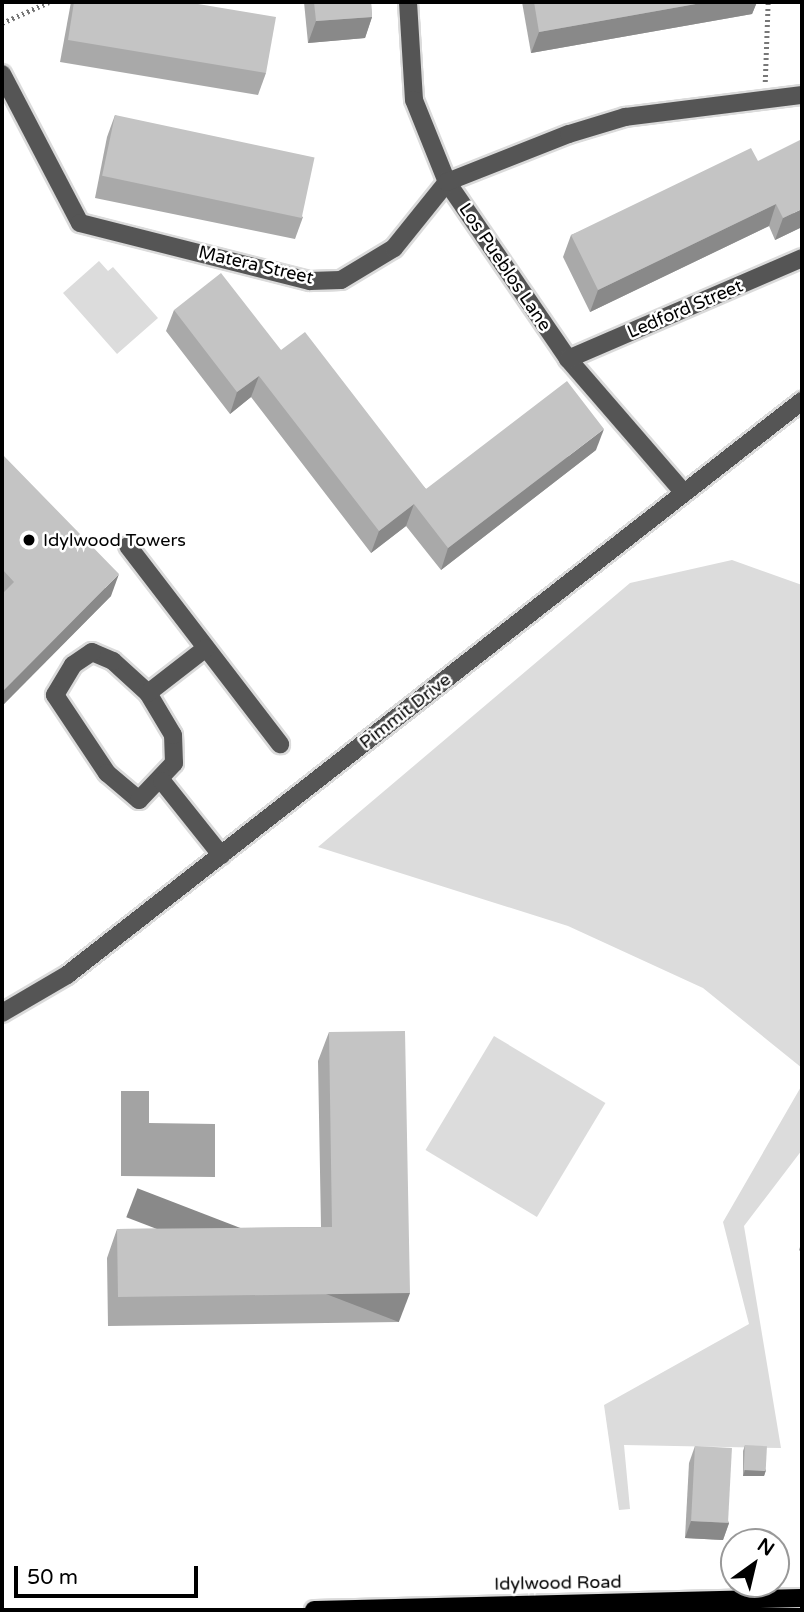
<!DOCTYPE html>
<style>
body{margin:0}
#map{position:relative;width:804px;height:1612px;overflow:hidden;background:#fff;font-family:"Varela Round",sans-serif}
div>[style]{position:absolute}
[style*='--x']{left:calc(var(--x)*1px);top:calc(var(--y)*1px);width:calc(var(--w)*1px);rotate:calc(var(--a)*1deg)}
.green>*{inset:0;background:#dcdcdc;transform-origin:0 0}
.water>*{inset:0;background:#a3a3a3}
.path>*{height:4.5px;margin-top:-2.25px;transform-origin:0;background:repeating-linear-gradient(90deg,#777 0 2px,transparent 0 5.5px)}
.roads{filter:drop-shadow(2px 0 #dbdbdb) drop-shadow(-2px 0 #dbdbdb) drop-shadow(0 2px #dbdbdb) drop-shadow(0 -2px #dbdbdb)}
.minor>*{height:18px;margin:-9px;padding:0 9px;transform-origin:9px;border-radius:9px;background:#555}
.major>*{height:18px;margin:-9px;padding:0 9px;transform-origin:9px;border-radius:9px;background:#000}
.wall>*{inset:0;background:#a9a9a9}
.shaded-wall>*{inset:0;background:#898989;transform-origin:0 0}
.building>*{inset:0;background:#c4c4c4;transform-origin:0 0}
.dots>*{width:19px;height:19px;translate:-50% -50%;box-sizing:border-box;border:4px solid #fff;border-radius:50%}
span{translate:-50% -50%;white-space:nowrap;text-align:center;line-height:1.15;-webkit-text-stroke:5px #fff;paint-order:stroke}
.street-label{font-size:18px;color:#000}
.poi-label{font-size:18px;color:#000}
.left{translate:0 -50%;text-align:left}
.frame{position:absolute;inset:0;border:4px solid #000;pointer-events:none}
.north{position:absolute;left:720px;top:1528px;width:70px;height:70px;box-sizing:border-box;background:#fff;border:2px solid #999;border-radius:50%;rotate:34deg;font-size:19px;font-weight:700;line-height:28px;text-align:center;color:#000}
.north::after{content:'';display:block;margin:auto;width:24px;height:32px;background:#000;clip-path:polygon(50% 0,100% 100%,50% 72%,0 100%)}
.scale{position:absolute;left:14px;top:1566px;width:184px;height:32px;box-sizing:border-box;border:4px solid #000;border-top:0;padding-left:9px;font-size:21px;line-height:24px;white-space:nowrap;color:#000;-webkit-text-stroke:5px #fff;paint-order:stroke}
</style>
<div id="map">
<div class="green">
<i style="clip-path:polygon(99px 261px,108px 271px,113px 267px,158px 318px,117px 354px,63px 293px)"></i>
<i style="clip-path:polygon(732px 560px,802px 585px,802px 1068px,703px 988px,568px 926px,318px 847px,630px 583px)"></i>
<i style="left:494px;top:1036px;width:130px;height:133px;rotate:31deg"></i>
<i style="clip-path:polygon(802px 1085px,802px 1150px,744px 1226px,781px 1448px,624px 1445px,630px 1509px,619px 1510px,604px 1405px,749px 1324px,723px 1222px)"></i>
</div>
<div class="water">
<i style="clip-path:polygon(121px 1091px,149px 1091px,149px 1123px,215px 1124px,215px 1177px,121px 1176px)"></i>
</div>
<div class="path">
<i style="--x:2;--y:23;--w:51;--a:-24.1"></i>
<i style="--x:765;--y:82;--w:80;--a:-87.9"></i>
</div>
<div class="roads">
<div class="minor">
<i style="--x:408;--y:2;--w:98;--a:86.5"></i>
<i style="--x:414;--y:100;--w:88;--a:68.1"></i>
<i style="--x:447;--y:182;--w:214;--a:55.6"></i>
<i style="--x:568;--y:359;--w:177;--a:49.1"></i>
<i style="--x:2;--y:74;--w:168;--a:62.4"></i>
<i style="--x:80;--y:223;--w:237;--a:14.2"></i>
<i style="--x:310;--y:281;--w:31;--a:-2"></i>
<i style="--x:341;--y:280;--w:62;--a:-31.1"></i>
<i style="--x:394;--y:248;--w:85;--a:-51.2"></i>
<i style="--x:447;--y:182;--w:131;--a:-21.5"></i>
<i style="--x:569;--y:134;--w:59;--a:-16.9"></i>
<i style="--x:625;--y:117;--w:178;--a:-7.1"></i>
<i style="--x:568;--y:359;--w:255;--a:-23.3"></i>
<i style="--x:128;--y:546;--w:250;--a:52.5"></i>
<i style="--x:148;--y:693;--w:47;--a:-137.6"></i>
<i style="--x:113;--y:661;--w:23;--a:-157"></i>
<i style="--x:92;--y:652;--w:23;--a:146"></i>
<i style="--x:73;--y:665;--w:35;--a:121"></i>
<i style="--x:55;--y:695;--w:94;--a:56.3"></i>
<i style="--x:107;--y:773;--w:42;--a:40.2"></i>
<i style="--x:139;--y:800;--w:51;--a:-46.6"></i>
<i style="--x:174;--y:763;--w:28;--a:-92"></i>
<i style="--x:173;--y:735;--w:49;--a:-120.8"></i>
<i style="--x:148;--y:693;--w:73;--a:-37.8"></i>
<i style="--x:162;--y:781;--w:95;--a:51.4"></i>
<i style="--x:2;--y:1013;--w:75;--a:-30.3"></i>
<i style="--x:67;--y:975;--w:933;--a:-37.99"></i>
</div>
<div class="major">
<i style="--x:314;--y:1610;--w:488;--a:-1.4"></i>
</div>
</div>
<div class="wall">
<i style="clip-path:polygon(71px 2px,186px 2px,266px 73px,258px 95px,60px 62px)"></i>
<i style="clip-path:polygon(304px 2px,371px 2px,372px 17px,365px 38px,308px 43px)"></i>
<i style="clip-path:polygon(522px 2px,757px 2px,752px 14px,531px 53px)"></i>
<i style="clip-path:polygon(115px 115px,303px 217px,295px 239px,95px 198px,107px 137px)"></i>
<i style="clip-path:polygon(758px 161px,802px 227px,775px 240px,769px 226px,590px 312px,563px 257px,571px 235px)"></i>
<i style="clip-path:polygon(174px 310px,281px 350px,426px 489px,596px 450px,441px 570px,406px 526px,371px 553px,251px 397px,230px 414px,166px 331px)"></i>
<i style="clip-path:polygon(2px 454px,111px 596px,2px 706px)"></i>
<i style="clip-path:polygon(329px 1032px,399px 1322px,108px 1326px,107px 1258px,117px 1229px,321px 1227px,318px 1061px)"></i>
<i style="clip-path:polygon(802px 1241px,802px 1253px,799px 1250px)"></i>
<i style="clip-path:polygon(745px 1445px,766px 1470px,764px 1476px,743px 1476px,743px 1451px)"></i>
<i style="clip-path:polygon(695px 1446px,729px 1523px,723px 1540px,685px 1538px,689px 1463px)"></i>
</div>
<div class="shaded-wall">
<i style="clip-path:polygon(707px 2px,757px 2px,752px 14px,531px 53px,539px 32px)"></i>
<i style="clip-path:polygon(372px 17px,365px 38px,308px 43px,316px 21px)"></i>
<i style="clip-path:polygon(776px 204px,769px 226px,590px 312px,598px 290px)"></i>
<i style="clip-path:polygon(802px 209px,802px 227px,775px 240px,783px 218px)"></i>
<i style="clip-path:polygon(259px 376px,251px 397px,230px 414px,237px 392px)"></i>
<i style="clip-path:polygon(604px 429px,596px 450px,441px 570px,448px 548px)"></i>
<i style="clip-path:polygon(414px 504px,406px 526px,371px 553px,379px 531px)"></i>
<i style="clip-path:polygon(119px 574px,111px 596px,2px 706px,2px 692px)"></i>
<i style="left:410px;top:1293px;width:31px;height:292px;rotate:111deg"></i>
<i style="clip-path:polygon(745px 1470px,766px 1470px,764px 1476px,743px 1476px)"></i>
<i style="clip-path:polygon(691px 1521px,729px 1523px,723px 1540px,685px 1538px)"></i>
</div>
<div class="building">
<i style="clip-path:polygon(74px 2px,186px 2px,276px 17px,266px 73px,68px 40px)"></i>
<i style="clip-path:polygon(314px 2px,371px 2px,372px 17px,316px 21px)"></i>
<i style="clip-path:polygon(534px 2px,707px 2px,539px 32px)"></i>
<i style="left:115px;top:115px;width:204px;height:62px;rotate:12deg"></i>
<i style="clip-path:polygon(802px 139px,802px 209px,783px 218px,776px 204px,598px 290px,571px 235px,751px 148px,758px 161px)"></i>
<i style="clip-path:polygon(221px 273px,281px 350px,305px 332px,426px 489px,567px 381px,604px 429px,448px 548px,414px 504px,379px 531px,259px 376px,237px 392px,174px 310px)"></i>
<i style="clip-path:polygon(2px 454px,119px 574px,2px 692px,2px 594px,14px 582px,2px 569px)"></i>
<i style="clip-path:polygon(405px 1031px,410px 1293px,118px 1297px,117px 1229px,332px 1227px,329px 1032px)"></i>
<i style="left:745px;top:1445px;width:22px;height:25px;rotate:3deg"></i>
<i style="left:695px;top:1446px;width:37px;height:75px;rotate:3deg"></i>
</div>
<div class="dots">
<i style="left:29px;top:540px;background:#000"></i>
</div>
<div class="street-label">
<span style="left:256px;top:265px;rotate:13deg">Matera Street</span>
<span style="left:505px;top:267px;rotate:56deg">Los Pueblos Lane</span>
<span style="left:685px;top:309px;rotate:-23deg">Ledford Street</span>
<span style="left:405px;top:711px;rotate:-38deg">Pimmit Drive</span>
<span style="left:558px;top:1583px;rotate:-1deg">Idylwood Road</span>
</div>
<div class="poi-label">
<span class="left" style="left:43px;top:540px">Idylwood Towers</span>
</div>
<div class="frame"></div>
<div class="north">N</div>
<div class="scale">50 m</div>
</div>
